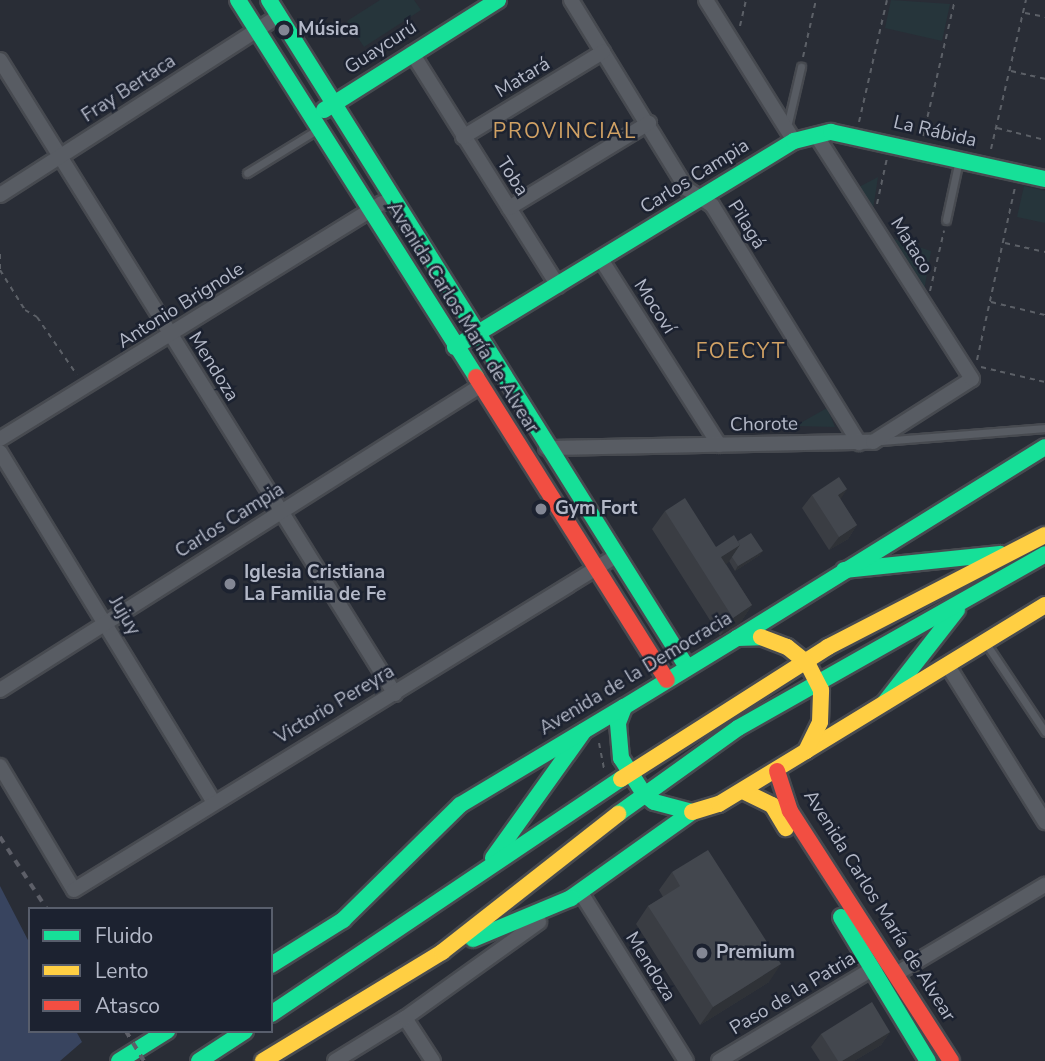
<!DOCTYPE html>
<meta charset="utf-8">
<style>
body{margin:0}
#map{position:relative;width:1045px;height:1061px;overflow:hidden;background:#292d36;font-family:"Nunito Sans",sans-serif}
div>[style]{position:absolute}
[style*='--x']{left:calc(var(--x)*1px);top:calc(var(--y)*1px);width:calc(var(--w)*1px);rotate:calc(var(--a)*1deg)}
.green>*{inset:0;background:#26353b}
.water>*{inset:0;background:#38445f}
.path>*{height:2px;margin-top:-1px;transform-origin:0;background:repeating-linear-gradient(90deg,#5c6067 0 5px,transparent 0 10px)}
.roads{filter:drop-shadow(2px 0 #474a50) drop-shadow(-2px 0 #474a50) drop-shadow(0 2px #474a50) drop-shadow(0 -2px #474a50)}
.lane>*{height:7px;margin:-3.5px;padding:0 3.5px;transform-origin:3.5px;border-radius:3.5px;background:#585c63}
.street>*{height:14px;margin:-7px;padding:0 7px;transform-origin:7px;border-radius:7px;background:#585c63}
.fast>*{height:16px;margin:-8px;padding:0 8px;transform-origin:8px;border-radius:8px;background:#16e098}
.slow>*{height:16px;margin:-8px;padding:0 8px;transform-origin:8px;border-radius:8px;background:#ffcf43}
.jam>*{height:16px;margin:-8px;padding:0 8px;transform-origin:8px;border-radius:8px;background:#f24e42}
.rail>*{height:3.5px;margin-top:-1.75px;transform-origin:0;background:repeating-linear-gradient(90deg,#5d5f68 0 7px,transparent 0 14px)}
.wall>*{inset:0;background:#3a3d43}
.shaded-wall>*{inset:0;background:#2f3237}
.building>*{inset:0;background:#43474e}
.dots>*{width:19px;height:19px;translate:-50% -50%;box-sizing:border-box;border:4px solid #1c2230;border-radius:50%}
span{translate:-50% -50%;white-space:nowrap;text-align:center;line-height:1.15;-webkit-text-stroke:5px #1c2230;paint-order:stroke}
.poi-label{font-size:19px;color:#b3b8c7;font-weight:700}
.left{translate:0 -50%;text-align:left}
.street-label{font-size:19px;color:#b3b8c7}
.neighbourhood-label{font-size:21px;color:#d0a164;letter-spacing:2px}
.legend{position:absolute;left:28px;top:907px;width:245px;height:126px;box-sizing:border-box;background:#1c2230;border:2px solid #585e6c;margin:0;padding:9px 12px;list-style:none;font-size:21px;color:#b3b8c7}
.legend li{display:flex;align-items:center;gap:14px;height:35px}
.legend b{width:35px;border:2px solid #585e6c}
</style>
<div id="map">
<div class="green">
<i style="clip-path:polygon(380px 0,414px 0,421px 10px,364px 47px,347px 21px)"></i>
<i style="clip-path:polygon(891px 0,950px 4px,942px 41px,885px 28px)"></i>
<i style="clip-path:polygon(878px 177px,873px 209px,857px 188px)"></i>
<i style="clip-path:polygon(1024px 186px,1045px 191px,1045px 223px,1017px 217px)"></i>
<i style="clip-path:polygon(891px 238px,931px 251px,924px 291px)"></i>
<i style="clip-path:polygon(827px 408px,835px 427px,795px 426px)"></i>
</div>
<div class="water">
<i style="clip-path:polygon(0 886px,30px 944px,30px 1031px,76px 1031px,82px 1042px,60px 1061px,0 1061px)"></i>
</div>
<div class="path">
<i style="--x:1025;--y:13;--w:20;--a:11"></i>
<i style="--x:740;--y:26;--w:27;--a:-77"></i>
<i style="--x:803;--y:57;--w:58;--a:-77.2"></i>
<i style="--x:1011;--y:71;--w:35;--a:13"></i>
<i style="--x:859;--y:122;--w:125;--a:-77.1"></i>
<i style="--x:997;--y:128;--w:49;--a:14"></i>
<i style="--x:923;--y:136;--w:140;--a:-76.8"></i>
<i style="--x:991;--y:149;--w:153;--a:-76.8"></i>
<i style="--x:877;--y:204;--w:47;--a:-77.7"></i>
<i style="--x:1005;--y:243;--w:41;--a:12.7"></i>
<i style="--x:0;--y:254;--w:16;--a:90"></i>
<i style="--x:0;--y:270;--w:47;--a:58"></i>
<i style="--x:25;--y:310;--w:14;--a:30"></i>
<i style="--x:37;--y:317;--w:70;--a:55.4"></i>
<i style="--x:930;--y:291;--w:62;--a:-76.9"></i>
<i style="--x:991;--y:302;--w:56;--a:13.5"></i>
<i style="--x:977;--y:360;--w:177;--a:-77.6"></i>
<i style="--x:981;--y:367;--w:66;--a:13.2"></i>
<i style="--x:599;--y:743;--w:26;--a:79"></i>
</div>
<div class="roads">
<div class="lane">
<i style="--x:787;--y:127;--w:62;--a:-76.9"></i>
<i style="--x:247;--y:173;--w:80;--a:-31.7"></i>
<i style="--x:946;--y:220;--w:61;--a:-77.8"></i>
<i style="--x:881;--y:441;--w:165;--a:-4.5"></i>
<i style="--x:985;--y:642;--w:108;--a:56.3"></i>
</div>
<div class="street">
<i style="--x:571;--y:0;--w:222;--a:58.5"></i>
<i style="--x:687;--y:189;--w:30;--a:33"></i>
<i style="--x:712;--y:205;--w:280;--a:58.3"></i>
<i style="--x:706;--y:0;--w:166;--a:58"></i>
<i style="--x:412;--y:53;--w:275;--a:57.9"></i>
<i style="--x:0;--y:60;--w:747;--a:58.08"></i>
<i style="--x:463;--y:137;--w:164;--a:-31.3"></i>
<i style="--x:0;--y:195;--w:331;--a:-32.7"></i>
<i style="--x:509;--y:208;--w:164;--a:-31.3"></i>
<i style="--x:602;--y:261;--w:218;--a:57.5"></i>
<i style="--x:0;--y:439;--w:449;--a:-31.7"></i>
<i style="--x:546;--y:448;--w:327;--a:-1.1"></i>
<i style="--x:873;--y:442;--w:117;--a:-32.5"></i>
<i style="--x:972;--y:379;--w:290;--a:-122.6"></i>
<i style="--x:0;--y:452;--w:409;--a:58.6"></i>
<i style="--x:948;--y:666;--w:184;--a:58.1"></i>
<i style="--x:0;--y:690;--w:568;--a:-32.35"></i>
<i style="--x:0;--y:766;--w:144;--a:59.2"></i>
<i style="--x:74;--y:890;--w:637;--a:-31.64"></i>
<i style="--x:581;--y:893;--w:198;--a:58"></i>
<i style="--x:896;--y:974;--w:174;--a:-30.9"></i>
<i style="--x:405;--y:1018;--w:51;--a:56.9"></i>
<i style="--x:335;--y:1061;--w:82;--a:-31.6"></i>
<i style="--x:405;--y:1018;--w:165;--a:-35.6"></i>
<i style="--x:719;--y:1061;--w:184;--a:-31"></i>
</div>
<div class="fast">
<i style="--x:238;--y:0;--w:446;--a:57.7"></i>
<i style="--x:269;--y:0;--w:787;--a:57.93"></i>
<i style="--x:324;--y:110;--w:206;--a:-32.3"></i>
<i style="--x:455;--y:347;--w:397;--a:-31.3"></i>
<i style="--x:794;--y:141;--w:38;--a:-14"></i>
<i style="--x:831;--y:132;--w:219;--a:12.4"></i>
<i style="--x:844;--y:570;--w:157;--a:-5.9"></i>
<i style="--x:737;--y:638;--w:362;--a:-31.8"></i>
<i style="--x:885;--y:702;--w:117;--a:-52"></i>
<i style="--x:692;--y:812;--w:39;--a:-165"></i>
<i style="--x:654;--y:802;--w:13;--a:-141"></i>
<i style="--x:644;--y:794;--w:43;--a:-122.6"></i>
<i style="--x:621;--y:758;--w:35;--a:-95"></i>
<i style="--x:618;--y:723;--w:17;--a:-69"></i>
<i style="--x:624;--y:707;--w:132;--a:-31.4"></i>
<i style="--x:737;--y:638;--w:24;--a:-2"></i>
<i style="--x:618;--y:814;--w:148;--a:-35.6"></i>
<i style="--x:738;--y:728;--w:353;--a:-29.5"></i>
<i style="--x:493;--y:858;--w:156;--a:-54.4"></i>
<i style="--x:571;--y:898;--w:148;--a:-35.4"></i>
<i style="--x:841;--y:917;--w:168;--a:58.9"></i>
<i style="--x:473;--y:939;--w:106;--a:-22.7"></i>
<i style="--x:271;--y:965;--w:85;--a:-32"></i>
<i style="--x:343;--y:920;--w:164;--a:-44.5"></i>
<i style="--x:460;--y:805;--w:191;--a:-30.9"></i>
<i style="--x:271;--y:1014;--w:422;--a:-33.9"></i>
<i style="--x:119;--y:1061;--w:57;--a:-32"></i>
<i style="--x:199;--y:1061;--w:55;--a:-33.1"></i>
</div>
<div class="slow">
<i style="--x:806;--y:751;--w:280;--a:-31.4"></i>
<i style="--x:621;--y:779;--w:246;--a:-32.5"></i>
<i style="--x:828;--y:647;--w:244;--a:-27.3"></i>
<i style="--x:743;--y:791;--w:32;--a:26"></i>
<i style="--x:772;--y:805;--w:27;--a:59"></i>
<i style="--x:692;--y:812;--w:28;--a:-17"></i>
<i style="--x:719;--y:804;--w:102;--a:-31.3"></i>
<i style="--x:806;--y:751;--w:32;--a:-64"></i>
<i style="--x:820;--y:722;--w:32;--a:-88"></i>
<i style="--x:821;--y:690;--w:30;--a:-117"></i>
<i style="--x:807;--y:663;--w:26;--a:-141"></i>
<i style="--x:787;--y:647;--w:28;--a:-159"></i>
<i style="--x:263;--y:1061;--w:210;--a:-31.3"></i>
<i style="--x:442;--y:952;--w:224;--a:-38.1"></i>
</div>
<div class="jam">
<i style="--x:476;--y:377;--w:358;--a:57.8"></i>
<i style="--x:777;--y:771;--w:42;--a:72"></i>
<i style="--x:790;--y:811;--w:297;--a:57.2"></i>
</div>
</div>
<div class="rail">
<i style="--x:0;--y:837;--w:86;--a:56.9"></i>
<i style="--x:126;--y:1031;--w:35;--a:59"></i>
</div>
<div class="wall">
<i style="clip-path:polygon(847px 489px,840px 499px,857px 525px,848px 539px,829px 550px,802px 508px,812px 495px)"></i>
<i style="clip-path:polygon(665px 511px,716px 547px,738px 541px,760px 555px,735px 571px,729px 561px,726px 564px,752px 605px,740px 623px,720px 636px,652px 529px)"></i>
<i style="clip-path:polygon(672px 872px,769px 982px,700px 1025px,636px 924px,648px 906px,663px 897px,659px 890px)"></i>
<i style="clip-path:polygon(890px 1032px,881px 1045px,854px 1061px,820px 1061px,811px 1047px,821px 1034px)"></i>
</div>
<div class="shaded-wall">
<i style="clip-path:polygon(847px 489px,838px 503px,838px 495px)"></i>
<i style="clip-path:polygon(857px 525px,848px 539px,829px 550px,839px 537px)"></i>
<i style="clip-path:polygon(740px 545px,728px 563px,709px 575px,721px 557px)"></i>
<i style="clip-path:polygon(763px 551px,760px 555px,735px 571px,738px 566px)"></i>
<i style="clip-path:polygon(752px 605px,740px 623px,720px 636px,733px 618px)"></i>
<i style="clip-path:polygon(781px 964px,769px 982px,700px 1025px,713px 1007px)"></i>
<i style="clip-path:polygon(890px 1032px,881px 1045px,854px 1061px,842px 1061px)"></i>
</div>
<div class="building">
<i style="clip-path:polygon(839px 477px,847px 489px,838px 495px,857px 525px,839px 537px,812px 495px)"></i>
<i style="clip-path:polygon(685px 498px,716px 547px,734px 535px,740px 545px,721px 557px,752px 605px,733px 618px,665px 511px)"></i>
<i style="clip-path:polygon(751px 533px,763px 551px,738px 566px,732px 557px,740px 545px,738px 541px)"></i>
<i style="clip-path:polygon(708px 850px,781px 964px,713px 1007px,648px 906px,680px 886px,672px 872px)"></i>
<i style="clip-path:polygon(872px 1002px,890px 1032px,842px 1061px,838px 1061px,821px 1034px)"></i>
</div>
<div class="dots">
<i style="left:284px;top:30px;background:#838794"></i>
<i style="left:541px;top:509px;background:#838794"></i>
<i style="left:230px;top:584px;background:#838794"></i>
<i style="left:702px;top:953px;background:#838794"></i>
</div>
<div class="poi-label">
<span class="left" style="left:298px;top:30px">Música</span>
<span class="left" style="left:555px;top:509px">Gym Fort</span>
<span class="left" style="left:244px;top:584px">Iglesia Cristiana<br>La Familia de Fe</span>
<span class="left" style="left:716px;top:953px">Premium</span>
</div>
<div class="street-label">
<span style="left:381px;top:48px;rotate:-33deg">Guaycurú</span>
<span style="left:523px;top:78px;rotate:-31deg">Matará</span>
<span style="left:129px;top:89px;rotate:-33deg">Fray Bertaca</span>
<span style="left:935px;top:132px;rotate:13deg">La Rábida</span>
<span style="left:512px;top:177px;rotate:57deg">Toba</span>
<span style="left:695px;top:177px;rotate:-32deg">Carlos Campia</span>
<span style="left:746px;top:225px;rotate:58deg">Pilagá</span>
<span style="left:911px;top:246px;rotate:58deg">Mataco</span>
<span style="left:181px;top:306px;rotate:-32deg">Antonio Brignole</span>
<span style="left:654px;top:307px;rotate:57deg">Mocoví</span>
<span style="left:462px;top:318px;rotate:58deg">Avenida Carlos María de Alvear</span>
<span style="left:213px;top:367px;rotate:58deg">Mendoza</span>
<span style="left:764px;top:425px;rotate:-1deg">Chorote</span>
<span style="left:230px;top:521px;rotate:-32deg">Carlos Campia</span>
<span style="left:124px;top:616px;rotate:59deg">Jujuy</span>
<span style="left:636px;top:674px;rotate:-31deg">Avenida de la Democracia</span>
<span style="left:335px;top:705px;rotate:-31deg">Victorio Pereyra</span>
<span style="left:879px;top:906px;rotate:58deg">Avenida Carlos María de Alvear</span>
<span style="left:650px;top:967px;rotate:58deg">Mendoza</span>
<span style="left:793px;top:994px;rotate:-31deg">Paso de la Patria</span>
</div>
<div class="neighbourhood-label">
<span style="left:565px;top:131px">PROVINCIAL</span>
<span style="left:741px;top:351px">FOECYT</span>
</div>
<ul class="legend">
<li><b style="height:9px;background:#16e098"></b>Fluido</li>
<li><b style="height:9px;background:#ffcf43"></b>Lento</li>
<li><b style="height:9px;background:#f24e42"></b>Atasco</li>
</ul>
</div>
